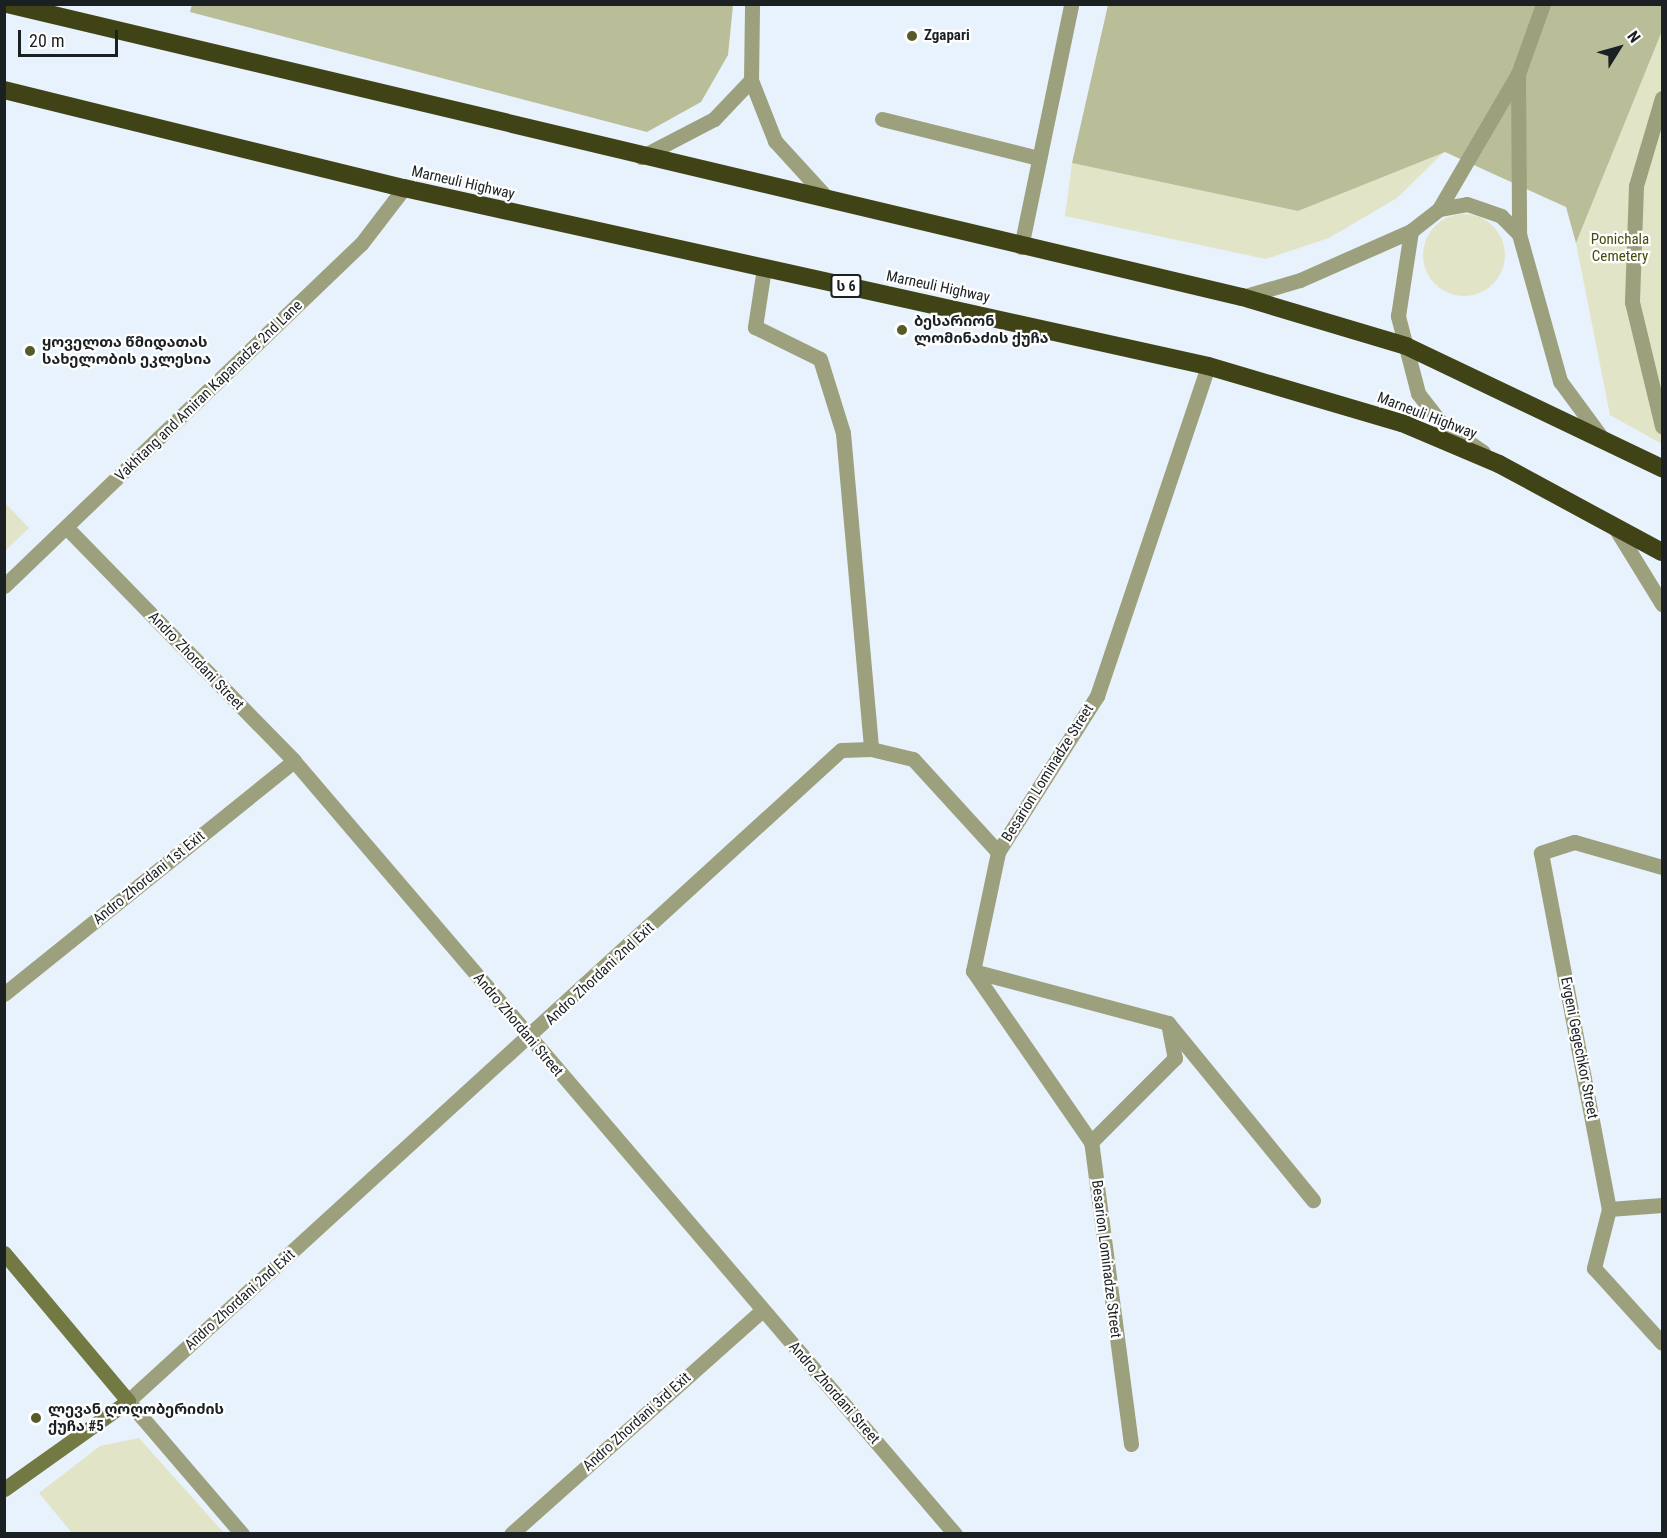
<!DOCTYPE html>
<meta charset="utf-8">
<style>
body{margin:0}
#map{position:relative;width:1667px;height:1538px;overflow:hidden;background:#e7f2fd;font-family:"Roboto Condensed","Noto Sans Georgian",sans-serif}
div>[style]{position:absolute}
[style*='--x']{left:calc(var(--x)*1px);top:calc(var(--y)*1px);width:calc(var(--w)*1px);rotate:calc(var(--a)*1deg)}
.green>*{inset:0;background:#e1e4c7}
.round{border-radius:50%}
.forest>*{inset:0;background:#b9bd98}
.lane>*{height:15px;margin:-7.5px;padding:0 7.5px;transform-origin:7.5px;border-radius:7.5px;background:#9ca07c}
.street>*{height:15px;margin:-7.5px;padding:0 7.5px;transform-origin:7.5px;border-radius:7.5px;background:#9ca07c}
.secondary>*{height:15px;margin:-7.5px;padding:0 7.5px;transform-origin:7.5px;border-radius:7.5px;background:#737943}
.highway>*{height:18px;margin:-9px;padding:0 9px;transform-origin:9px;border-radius:9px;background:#404315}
.dots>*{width:16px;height:16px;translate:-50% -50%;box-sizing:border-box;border:3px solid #fefefe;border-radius:50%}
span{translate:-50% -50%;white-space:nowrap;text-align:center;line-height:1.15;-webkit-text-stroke:4.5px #fefefe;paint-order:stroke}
.shield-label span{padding:2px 4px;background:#fefefe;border:2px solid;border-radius:4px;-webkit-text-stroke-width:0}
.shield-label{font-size:14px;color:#1b2023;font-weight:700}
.poi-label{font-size:15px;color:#1b2023;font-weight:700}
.left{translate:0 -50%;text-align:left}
.street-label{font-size:15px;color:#1b2023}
.park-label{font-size:15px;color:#464a0b}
.frame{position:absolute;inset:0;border:6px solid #1b2023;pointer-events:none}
.north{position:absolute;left:1589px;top:18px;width:60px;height:60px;-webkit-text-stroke:4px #fefefe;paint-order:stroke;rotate:53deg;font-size:16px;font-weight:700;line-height:24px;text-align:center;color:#1b2023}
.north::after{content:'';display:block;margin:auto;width:21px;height:27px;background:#1b2023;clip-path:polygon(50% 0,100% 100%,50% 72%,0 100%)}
.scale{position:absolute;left:18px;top:30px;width:100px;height:27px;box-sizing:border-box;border:3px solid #1b2023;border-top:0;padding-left:8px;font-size:18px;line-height:21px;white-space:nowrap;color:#1b2023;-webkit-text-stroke:4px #fefefe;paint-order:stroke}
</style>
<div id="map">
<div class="green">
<i style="clip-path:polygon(1662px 31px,1662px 444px,1610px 415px,1576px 243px)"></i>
<i style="clip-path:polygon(1445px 151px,1397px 198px,1329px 238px,1266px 259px,1065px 216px,1072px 163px,1298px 211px)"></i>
<i class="round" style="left:1423px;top:214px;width:82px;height:82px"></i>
<i style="clip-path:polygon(5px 503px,29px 528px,5px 551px)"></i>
<i style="clip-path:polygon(139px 1438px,224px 1533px,72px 1533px,39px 1493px,100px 1446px)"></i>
</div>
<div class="forest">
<i style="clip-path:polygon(192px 4px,733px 4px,733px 5px,728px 55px,701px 102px,647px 132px,190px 12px)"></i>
<i style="clip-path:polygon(1108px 5px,1662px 5px,1662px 31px,1576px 243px,1566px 207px,1445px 152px,1298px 211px,1072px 163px)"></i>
</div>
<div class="lane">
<i style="--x:1662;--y:98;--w:92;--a:106.5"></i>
<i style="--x:1636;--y:186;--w:116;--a:92"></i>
<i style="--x:1632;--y:302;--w:128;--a:76.4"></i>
<i style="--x:882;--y:119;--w:162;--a:14"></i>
<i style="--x:1021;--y:247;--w:247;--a:-78.3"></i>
<i style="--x:764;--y:268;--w:60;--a:98.7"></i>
<i style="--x:755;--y:327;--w:72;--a:26.2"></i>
<i style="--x:820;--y:359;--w:77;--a:72.7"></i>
<i style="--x:843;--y:433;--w:317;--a:84.9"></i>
<i style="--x:1614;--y:526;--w:92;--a:58.4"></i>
<i style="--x:1168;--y:1023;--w:229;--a:50.7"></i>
<i style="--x:1609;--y:1209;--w:53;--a:-4.3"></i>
</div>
<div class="street">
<i style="--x:1518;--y:74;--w:160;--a:89.6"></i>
<i style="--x:751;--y:80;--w:76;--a:-89.2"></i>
<i style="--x:641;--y:157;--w:82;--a:-27.5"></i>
<i style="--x:714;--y:119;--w:54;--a:-46.5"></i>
<i style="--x:751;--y:80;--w:66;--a:68.5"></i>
<i style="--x:775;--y:141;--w:77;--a:47.6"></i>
<i style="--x:1439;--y:209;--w:156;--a:-59.7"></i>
<i style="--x:1518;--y:74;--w:74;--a:-70.3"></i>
<i style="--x:1242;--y:297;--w:60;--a:-16.3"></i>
<i style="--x:1300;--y:280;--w:121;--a:-23.8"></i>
<i style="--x:1483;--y:452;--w:50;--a:-145.7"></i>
<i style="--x:1442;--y:424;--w:39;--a:-128"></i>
<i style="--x:1418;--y:393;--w:80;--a:-104.6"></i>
<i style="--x:1398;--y:316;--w:86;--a:-81.3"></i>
<i style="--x:1411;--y:231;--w:36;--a:-38"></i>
<i style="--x:1439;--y:209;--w:28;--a:-10"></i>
<i style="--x:1467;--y:204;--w:36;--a:19"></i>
<i style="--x:1501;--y:216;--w:25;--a:45"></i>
<i style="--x:1519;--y:234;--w:153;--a:74.4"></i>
<i style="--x:1560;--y:381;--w:71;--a:53.6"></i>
<i style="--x:67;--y:528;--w:325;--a:45.7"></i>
<i style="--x:294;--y:761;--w:1017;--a:49.47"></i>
<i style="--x:4;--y:586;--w:494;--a:-43.8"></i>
<i style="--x:361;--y:244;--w:71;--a:-52.5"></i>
<i style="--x:1662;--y:867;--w:91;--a:-164.1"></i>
<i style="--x:1574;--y:842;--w:35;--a:162"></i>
<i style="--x:1541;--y:853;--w:362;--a:79.2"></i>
<i style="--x:1609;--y:1209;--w:61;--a:104.3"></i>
<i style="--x:1594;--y:1268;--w:101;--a:47.8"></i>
<i style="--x:973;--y:971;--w:202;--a:14.9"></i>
<i style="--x:1168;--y:1023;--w:36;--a:79"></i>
<i style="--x:1175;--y:1058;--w:119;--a:135"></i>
<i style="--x:4;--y:994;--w:372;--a:-38.8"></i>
<i style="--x:1131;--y:1444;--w:305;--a:-97.5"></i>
<i style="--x:1091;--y:1142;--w:208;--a:-124.6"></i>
<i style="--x:973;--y:971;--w:122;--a:-78.1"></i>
<i style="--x:998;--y:852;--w:185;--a:-57.6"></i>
<i style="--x:1097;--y:696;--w:348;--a:-71.4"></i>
<i style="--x:242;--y:1534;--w:175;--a:-130.6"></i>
<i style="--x:128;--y:1401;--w:965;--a:-42.4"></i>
<i style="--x:841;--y:750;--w:30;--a:-2"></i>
<i style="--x:871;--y:749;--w:43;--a:13.4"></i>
<i style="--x:913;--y:759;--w:126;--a:47.6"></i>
<i style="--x:511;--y:1534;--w:336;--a:-41.7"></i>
</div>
<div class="secondary">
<i style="--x:4;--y:1253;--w:193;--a:50"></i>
<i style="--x:128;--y:1401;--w:152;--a:144.6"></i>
</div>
<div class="highway">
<i style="--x:7;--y:4;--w:1269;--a:13.35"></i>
<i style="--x:1242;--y:297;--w:171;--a:16.6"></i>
<i style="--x:1406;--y:346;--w:284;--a:25.5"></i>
<i style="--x:4;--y:90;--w:412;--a:13.8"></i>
<i style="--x:404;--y:188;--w:823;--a:12.48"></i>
<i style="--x:1208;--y:366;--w:202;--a:16.4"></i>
<i style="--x:1402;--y:423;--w:105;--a:22.9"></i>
<i style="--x:1499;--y:464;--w:185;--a:28.4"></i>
</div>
<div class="dots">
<i style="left:912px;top:36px;background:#555a28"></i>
<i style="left:902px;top:330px;background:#555a28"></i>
<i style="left:30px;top:351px;background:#555a28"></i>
<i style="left:36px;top:1418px;background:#555a28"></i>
</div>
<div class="shield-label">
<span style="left:846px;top:286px">ს 6</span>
</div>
<div class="poi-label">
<span class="left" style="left:924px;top:36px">Zgapari</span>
<span class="left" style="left:914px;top:330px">ბესარიონ<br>ლომინაძის ქუჩა</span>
<span class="left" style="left:42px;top:351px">ყოველთა წმიდათას<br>სახელობის ეკლესია</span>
<span class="left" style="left:48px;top:1418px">ლევან ღოღობერიძის<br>ქუჩა #5</span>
</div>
<div class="street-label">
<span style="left:463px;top:183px;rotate:13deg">Marneuli Highway</span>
<span style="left:938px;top:287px;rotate:12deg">Marneuli Highway</span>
<span style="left:209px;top:391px;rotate:-44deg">Vakhtang and Amiran Kapanadze 2nd Lane</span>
<span style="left:1427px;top:416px;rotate:21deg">Marneuli Highway</span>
<span style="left:196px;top:661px;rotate:46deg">Andro Zhordani Street</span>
<span style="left:1048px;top:773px;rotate:-58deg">Besarion Lominadze Street</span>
<span style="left:149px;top:878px;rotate:-39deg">Andro Zhordani 1st Exit</span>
<span style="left:600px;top:974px;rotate:-43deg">Andro Zhordani 2nd Exit</span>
<span style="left:518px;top:1025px;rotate:50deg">Andro Zhordani Street</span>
<span style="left:1579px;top:1048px;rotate:79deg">Evgeni Gegechkor Street</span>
<span style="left:1106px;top:1259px;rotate:83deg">Besarion Lominadze Street</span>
<span style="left:240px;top:1300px;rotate:-42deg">Andro Zhordani 2nd Exit</span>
<span style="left:834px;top:1393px;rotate:49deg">Andro Zhordani Street</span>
<span style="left:637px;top:1422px;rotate:-42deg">Andro Zhordani 3rd Exit</span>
</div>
<div class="park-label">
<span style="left:1620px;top:248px">Ponichala<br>Cemetery</span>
</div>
<div class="frame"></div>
<div class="north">N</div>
<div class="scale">20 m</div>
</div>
